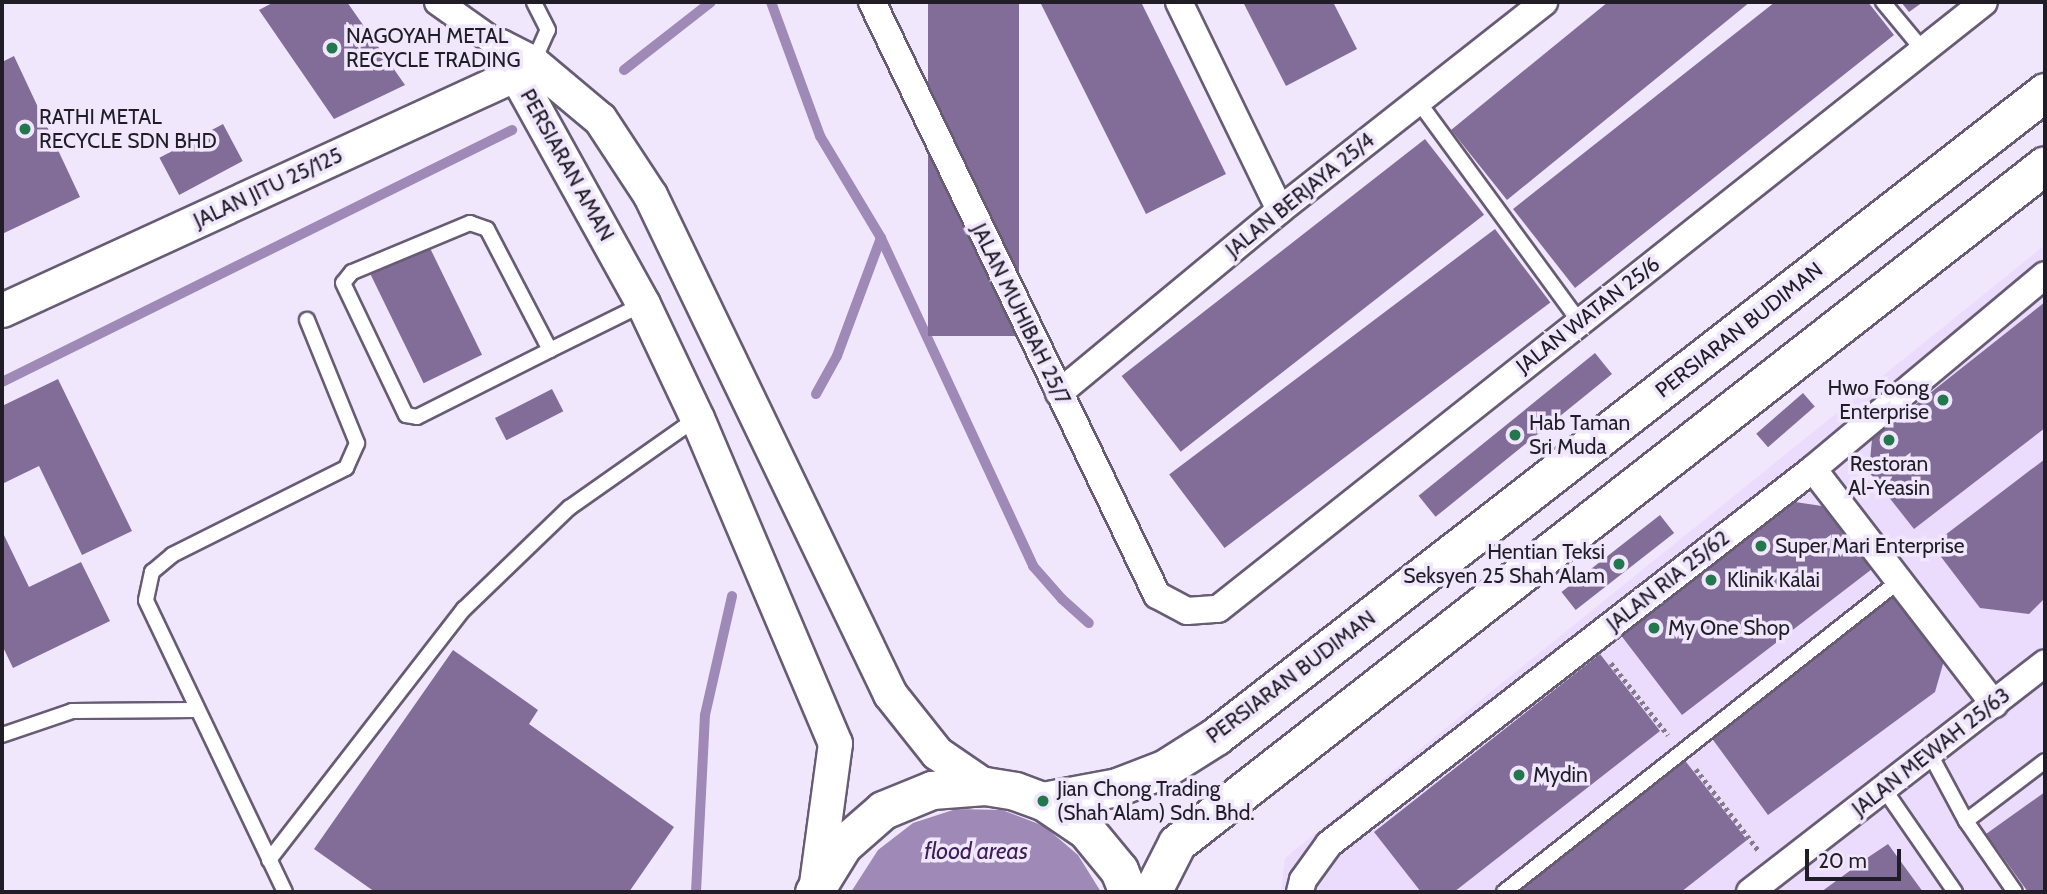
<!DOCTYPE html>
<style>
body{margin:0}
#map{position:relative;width:2047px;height:894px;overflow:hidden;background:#f1e7fd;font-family:Cabin,sans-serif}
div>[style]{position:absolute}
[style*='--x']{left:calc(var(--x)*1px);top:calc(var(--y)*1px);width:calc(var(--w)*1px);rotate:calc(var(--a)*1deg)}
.built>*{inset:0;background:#ebdbfd}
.water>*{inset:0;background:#9f89b7}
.stream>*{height:10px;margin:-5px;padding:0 5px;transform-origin:5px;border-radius:5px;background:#9f89b7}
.building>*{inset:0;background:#826d99;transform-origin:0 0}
.path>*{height:4.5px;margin-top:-2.25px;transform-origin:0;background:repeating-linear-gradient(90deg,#827b8a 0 3.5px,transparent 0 7px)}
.roads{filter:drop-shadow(2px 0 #675c74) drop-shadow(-2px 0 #675c74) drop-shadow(0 2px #675c74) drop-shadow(0 -2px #675c74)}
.service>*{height:14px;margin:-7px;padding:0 7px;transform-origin:7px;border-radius:7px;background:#fff}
.minor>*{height:26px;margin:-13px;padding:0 13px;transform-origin:13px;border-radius:13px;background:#fff}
.tertiary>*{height:33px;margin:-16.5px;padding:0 16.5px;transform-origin:16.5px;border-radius:16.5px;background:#fff}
.secondary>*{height:37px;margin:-18.5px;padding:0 18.5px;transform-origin:18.5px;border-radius:18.5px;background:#fff}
.dots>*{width:19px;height:19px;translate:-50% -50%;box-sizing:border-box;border:4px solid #f1e7fd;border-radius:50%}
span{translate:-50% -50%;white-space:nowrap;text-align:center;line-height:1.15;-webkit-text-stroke:7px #f1e7fd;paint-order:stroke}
.poi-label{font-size:21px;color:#211d26}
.left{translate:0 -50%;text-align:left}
.right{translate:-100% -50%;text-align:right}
.street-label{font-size:21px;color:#211d26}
.water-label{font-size:23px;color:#3d1d57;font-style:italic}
.frame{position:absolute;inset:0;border:4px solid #211d26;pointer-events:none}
.scale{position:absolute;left:1805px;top:849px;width:96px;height:32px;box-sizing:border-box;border:4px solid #211d26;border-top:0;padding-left:9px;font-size:21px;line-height:24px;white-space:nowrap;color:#211d26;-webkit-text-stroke:5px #f1e7fd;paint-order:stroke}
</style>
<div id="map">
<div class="built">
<i style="clip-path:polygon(2045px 245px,2045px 892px,1281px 892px,1285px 858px)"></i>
</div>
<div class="water">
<i style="clip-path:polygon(956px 809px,1002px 810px,1044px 826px,1078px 855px,1101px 892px,851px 892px,878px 850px,913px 823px)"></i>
</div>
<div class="stream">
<i style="--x:771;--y:2;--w:143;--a:69.9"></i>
<i style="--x:820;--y:136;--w:119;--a:59.1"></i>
<i style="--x:881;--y:238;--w:362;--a:65.1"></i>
<i style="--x:1033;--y:566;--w:44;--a:48.7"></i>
<i style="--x:1062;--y:599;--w:36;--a:42"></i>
<i style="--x:624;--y:70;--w:110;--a:-38"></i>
<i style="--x:2;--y:382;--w:569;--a:-26.29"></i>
<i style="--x:816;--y:394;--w:43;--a:-61.1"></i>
<i style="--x:837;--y:356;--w:126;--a:-69.6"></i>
<i style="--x:696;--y:892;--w:177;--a:-87.1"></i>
<i style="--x:705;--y:715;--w:122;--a:-77.2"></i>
</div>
<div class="building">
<i style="clip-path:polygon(274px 2px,347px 2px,405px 85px,334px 119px,259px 10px)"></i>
<i style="left:928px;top:2px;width:91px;height:334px"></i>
<i style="clip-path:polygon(1040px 2px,1141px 2px,1226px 174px,1146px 214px)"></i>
<i style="clip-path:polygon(1243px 2px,1333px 2px,1357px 49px,1286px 86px)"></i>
<i style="clip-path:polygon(1608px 2px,1750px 2px,1507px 200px,1451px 130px)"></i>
<i style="clip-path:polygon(1775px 2px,1868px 2px,1894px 35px,1575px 288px,1513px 209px)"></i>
<i style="clip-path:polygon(1901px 2px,1923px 2px,1909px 12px)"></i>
<i style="clip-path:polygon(14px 56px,80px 197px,2px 234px,2px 62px)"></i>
<i style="left:223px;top:124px;width:42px;height:72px;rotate:62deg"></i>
<i style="left:1425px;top:139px;width:96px;height:385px;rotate:52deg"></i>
<i style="left:1495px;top:229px;width:92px;height:408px;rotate:53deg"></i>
<i style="left:429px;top:246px;width:121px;height:65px;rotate:64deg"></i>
<i style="clip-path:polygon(2045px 302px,2045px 428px,1914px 529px,1869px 472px,1872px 439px)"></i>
<i style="left:1595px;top:353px;width:27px;height:227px;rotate:51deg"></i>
<i style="clip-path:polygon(58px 379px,132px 531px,82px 555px,39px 466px,2px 484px,2px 406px)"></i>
<i style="left:552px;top:389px;width:25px;height:64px;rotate:63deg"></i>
<i style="left:1803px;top:393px;width:18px;height:62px;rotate:49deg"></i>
<i style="clip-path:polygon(2045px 459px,2045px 598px,2029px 614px,1980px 608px,1932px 545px)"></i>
<i style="clip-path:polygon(1795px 502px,1822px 506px,1872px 569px,1682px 715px,1620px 634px)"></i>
<i style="left:1660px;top:515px;width:23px;height:125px;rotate:52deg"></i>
<i style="clip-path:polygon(2px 531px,29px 587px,81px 562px,110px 621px,13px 668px,2px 645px)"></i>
<i style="clip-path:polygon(1894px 594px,1945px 657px,1935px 692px,1768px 815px,1708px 733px)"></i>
<i style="clip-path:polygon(453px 650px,538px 710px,529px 724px,674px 827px,629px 892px,375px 892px,314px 849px)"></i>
<i style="clip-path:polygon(1600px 654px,1660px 731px,1454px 892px,1421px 892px,1374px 832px)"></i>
<i style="clip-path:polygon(1683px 758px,1747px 840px,1681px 892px,1513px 892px)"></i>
<i style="clip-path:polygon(2045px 792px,2045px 892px,2028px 892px,1986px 834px)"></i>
<i style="clip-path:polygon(1888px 844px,1923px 892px,1821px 892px,1870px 856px)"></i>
</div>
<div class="path">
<i style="--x:1611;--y:663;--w:92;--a:51.6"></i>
<i style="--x:1696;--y:769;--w:103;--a:52.5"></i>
</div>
<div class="roads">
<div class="service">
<i style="--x:1883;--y:2;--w:61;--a:50.3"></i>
<i style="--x:533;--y:63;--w:36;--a:-66"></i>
<i style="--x:548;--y:30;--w:31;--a:-117"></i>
<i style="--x:1418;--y:101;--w:274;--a:53.8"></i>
<i style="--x:550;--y:350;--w:136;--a:-117.5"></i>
<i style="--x:487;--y:229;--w:18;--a:-161"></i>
<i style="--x:470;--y:223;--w:128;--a:157.4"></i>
<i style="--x:352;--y:272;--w:14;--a:129"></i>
<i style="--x:343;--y:283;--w:146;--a:64.5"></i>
<i style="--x:406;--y:415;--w:11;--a:10"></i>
<i style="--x:417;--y:417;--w:149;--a:-26.7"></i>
<i style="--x:550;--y:350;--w:104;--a:-26.3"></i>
<i style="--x:2;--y:735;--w:74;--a:-18.9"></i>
<i style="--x:72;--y:711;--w:124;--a:-0.5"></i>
<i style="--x:1930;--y:754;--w:76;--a:61.8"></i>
<i style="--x:1966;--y:821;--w:86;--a:55.4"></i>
<i style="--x:1884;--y:789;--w:125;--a:55.4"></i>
<i style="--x:1966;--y:821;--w:99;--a:-37.2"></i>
<i style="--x:269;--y:860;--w:318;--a:-52.2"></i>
<i style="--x:464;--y:609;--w:146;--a:-43.9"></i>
<i style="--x:569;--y:508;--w:156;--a:-35.1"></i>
<i style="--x:285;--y:892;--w:323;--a:-115.5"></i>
<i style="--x:146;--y:600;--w:29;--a:-78"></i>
<i style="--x:152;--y:572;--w:26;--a:-40"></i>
<i style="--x:172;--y:555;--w:195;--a:-26.6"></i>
<i style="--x:346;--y:468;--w:27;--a:-66"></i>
<i style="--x:357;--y:443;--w:133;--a:-112.1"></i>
<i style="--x:1504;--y:892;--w:503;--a:-38.21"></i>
</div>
<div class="minor">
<i style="--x:438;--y:2;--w:76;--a:35.4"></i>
<i style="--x:872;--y:2;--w:658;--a:64.33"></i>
<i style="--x:1157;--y:595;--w:34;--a:28"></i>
<i style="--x:1187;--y:611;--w:31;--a:-4"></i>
<i style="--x:1218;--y:609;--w:977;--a:-38.39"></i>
<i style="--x:1179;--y:2;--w:231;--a:64.1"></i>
<i style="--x:1059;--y:393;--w:287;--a:-39.6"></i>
<i style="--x:1280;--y:210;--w:336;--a:-38.2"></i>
<i style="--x:1813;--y:469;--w:297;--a:52.4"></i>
<i style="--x:1300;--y:892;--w:12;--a:-76"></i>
<i style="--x:1303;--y:880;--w:44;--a:-54.2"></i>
<i style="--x:1329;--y:844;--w:612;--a:-37.77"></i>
<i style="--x:1813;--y:469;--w:302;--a:-39.9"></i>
<i style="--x:1750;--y:892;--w:373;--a:-37.8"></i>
</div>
<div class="tertiary">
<i style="--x:500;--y:46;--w:295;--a:61"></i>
<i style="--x:643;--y:304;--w:126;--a:64.7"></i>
<i style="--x:697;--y:418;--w:353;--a:67"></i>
<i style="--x:835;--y:743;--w:148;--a:97.7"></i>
<i style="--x:500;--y:46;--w:37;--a:27"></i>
<i style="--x:533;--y:63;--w:87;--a:39.9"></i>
<i style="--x:600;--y:119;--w:91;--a:56.7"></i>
<i style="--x:650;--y:195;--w:554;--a:64.31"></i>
<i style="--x:890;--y:694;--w:75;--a:51.5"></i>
<i style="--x:937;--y:753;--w:58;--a:34.5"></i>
<i style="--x:2;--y:310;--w:566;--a:-24.66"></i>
<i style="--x:516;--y:74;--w:20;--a:-33"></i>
</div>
<div class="secondary">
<i style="--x:1043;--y:801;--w:75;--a:-10.7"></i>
<i style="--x:1117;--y:787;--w:50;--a:-21"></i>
<i style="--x:1164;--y:769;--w:62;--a:-32.4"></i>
<i style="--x:1216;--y:736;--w:1050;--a:-37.84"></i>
<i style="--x:814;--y:892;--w:55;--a:-58.3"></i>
<i style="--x:843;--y:845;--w:53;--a:-41.2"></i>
<i style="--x:883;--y:810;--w:53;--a:-22.2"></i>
<i style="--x:932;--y:790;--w:53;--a:-4.3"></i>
<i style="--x:985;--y:786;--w:30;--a:9"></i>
<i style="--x:1015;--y:791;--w:30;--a:20"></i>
<i style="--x:1043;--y:801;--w:52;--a:34"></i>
<i style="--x:1086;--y:830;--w:52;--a:50.5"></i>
<i style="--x:1119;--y:870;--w:24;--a:68"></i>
<i style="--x:1152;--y:892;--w:55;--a:-63"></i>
<i style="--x:1177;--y:843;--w:1101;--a:-37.99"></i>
</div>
</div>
<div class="dots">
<i style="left:332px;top:48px;background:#22784c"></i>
<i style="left:25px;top:129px;background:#22784c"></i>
<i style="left:1943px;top:400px;background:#22784c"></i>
<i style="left:1515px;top:435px;background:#22784c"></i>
<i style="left:1889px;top:440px;background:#22784c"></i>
<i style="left:1761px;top:546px;background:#22784c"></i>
<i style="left:1619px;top:564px;background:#22784c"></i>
<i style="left:1711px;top:580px;background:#22784c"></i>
<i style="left:1654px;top:628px;background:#22784c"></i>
<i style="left:1519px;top:775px;background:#22784c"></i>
<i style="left:1043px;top:801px;background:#22784c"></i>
</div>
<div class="poi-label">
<span class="left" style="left:346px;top:48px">NAGOYAH METAL<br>RECYCLE TRADING</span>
<span class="left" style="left:39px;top:129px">RATHI METAL<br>RECYCLE SDN BHD</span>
<span class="right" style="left:1929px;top:400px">Hwo Foong<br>Enterprise</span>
<span class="left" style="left:1529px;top:435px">Hab Taman<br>Sri Muda</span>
<span style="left:1889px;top:476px">Restoran<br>Al-Yeasin</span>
<span class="left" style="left:1775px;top:546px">Super Mari Enterprise</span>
<span class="right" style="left:1605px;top:564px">Hentian Teksi<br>Seksyen 25 Shah Alam</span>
<span class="left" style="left:1727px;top:580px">Klinik Kalai</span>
<span class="left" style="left:1668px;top:628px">My One Shop</span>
<span class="left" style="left:1533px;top:775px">Mydin</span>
<span class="left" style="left:1057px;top:801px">Jian Chong Trading<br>(Shah Alam) Sdn. Bhd.</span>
</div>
<div class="street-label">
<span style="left:567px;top:165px;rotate:61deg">PERSIARAN AMAN</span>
<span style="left:268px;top:188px;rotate:-25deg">JALAN JITU 25/125</span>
<span style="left:1300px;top:195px;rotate:-39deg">JALAN BERJAYA 25/4</span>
<span style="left:1021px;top:314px;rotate:64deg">JALAN MUHIBAH 25/7</span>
<span style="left:1588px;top:315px;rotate:-38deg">JALAN WATAN 25/6</span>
<span style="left:1739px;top:330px;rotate:-38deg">PERSIARAN BUDIMAN</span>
<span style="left:1668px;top:581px;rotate:-38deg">JALAN RIA 25/62</span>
<span style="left:1291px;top:677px;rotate:-37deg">PERSIARAN BUDIMAN</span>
<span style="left:1931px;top:752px;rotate:-38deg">JALAN MEWAH 25/63</span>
</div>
<div class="water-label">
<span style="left:976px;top:851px">flood areas</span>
</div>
<div class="frame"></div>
<div class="scale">20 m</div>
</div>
